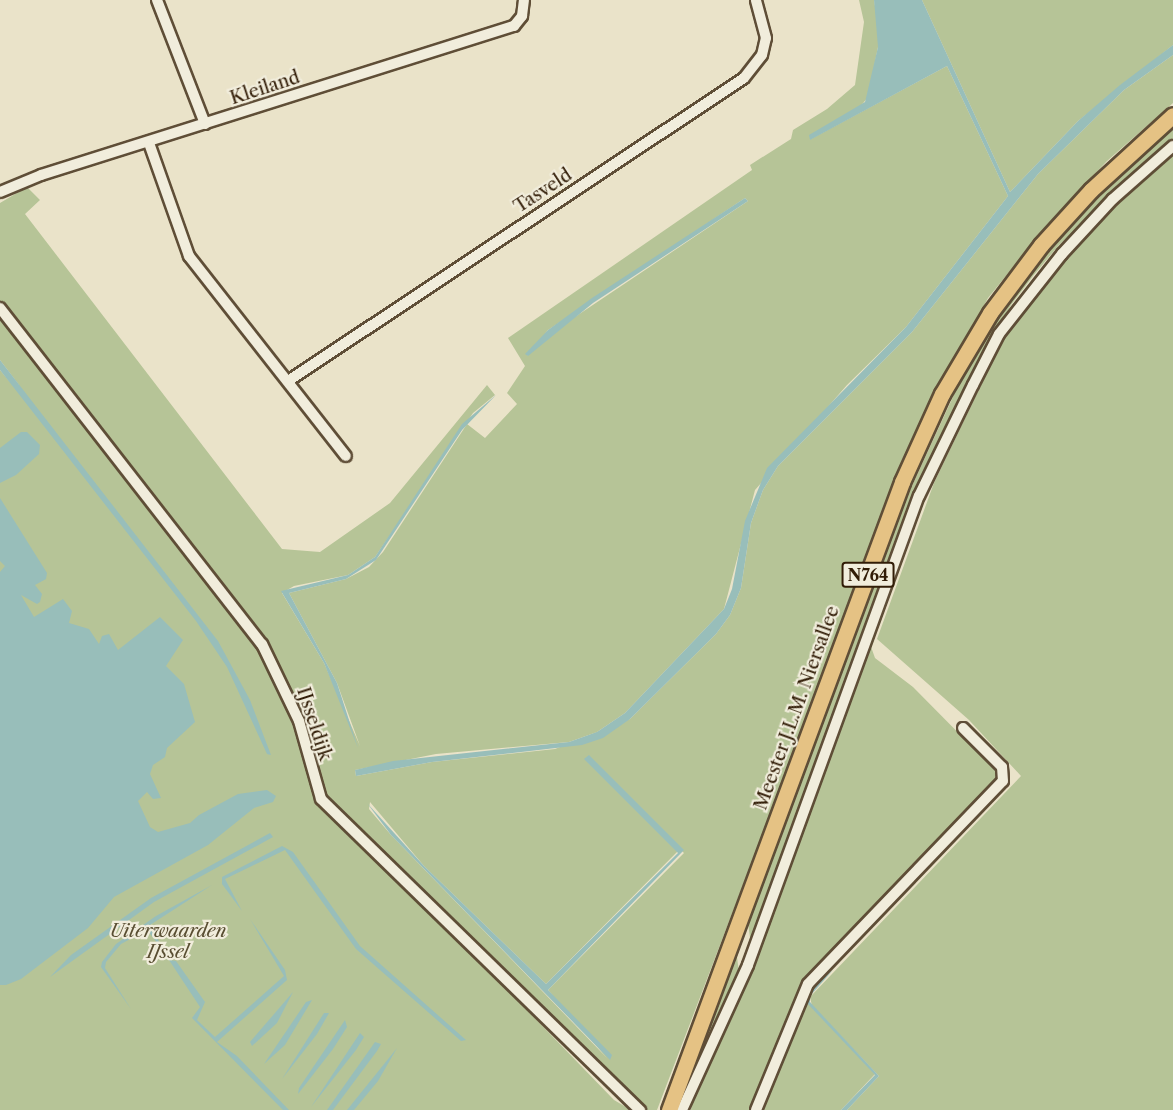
<!DOCTYPE html>
<style>
body{margin:0}
#map{position:relative;width:1173px;height:1110px;overflow:hidden;background:#eae3c9;font-family:"Libre Caslon Text",serif}
div>[style]{position:absolute}
[style*='--x']{left:calc(var(--x)*1px);top:calc(var(--y)*1px);width:calc(var(--w)*1px);rotate:calc(var(--a)*1deg)}
.green>*{inset:0;background:#b6c497}
.water>*{inset:0;background:#98beba}
.roads{filter:drop-shadow(2px 0 #5f4e37) drop-shadow(-2px 0 #5f4e37) drop-shadow(0 2px #5f4e37) drop-shadow(0 -2px #5f4e37)}
.street>*{height:10px;margin:-5px;padding:0 5px;transform-origin:5px;border-radius:5px;background:#f1eddc}
.primary>*{height:15px;margin:-7.5px;padding:0 7.5px;transform-origin:7.5px;border-radius:7.5px;background:#e5c284}
span{translate:-50% -50%;white-space:nowrap;text-align:center;line-height:1.15;-webkit-text-stroke:4.5px #f1eddc;paint-order:stroke}
.shield-label span{padding:2px 4px;background:#f1eddc;border:2px solid;border-radius:4px;-webkit-text-stroke-width:0}
.shield-label{font-size:16px;color:#311c06;font-weight:700}
.street-label{font-size:18px;color:#311c06}
.park-label{font-size:18px;color:#594e32;font-style:italic}
</style>
<div id="map">
<div class="green">
<i style="clip-path:polygon(evenodd,859px 0,874px 0,878px 24px,878px 47px,868px 97px,860px 107px,809px 140px,947px 66px,1008px 196px,906px 327px,847px 385px,755px 490px,724px 609px,625px 713px,597px 732px,569px 742px,436px 754px,355px 770px,356px 776px,432px 762px,555px 749px,630px 719px,716px 634px,730px 615px,741px 588px,751px 523px,763px 490px,778px 466px,912px 332px,1038px 174px,1124px 90px,1173px 55px,1173px 103px,1107px 161px,1047px 225px,988px 298px,939px 389px,883px 518px,657px 1110px,645px 1110px,326px 800px,293px 695px,272px 654px,0 304px,0 203px,27px 187px,40px 200px,25px 214px,282px 549px,320px 552px,390px 503px,487px 385px,495px 395px,473px 413px,375px 557px,348px 575px,294px 586px,282px 593px,324px 663px,360px 746px,337px 683px,289px 593px,346px 579px,369px 567px,383px 552px,467px 424px,485px 438px,517px 404px,507px 393px,525px 366px,508px 338px,752px 170px,750px 165px,791px 139px,793px 130px,827px 109px,855px 85px,864px 22px,859px 0,745px 198px,748px 201px,554px 331px,527px 356px,548px 330px,745px 198px,859px 0,585px 756px,684px 853px,548px 990px,607px 1058px,391px 835px,369px 809px,370px 802px,424px 866px,546px 984px,678px 851px,585px 756px)"></i>
<i style="clip-path:polygon(922px 0,1173px 0,1173px 45px,1078px 121px,1010px 192px)"></i>
<i style="clip-path:polygon(1173px 125px,1173px 141px,1059px 245px,1033px 276px,1011px 305px,972px 373px,933px 459px,751px 944px,747px 917px,856px 625px,906px 499px,980px 338px,1002px 301px,1096px 191px)"></i>
<i style="clip-path:polygon(1173px 152px,1173px 1110px,847px 1110px,879px 1076px,812px 1006px,810px 997px,1021px 776px,969px 720px,877px 639px,934px 483px,1008px 329px,1026px 301px,1109px 208px)"></i>
<i style="clip-path:polygon(0 314px,259px 649px,288px 702px,313px 789px,614px 1100px,631px 1110px,0 1110px,0 370px,15px 388px,19px 385px,0 360px)"></i>
<i style="clip-path:polygon(870px 644px,875px 658px,913px 687px,1001px 776px,804px 985px,753px 1110px,691px 1110px,692px 1099px)"></i>
<i style="clip-path:polygon(736px 950px,739px 972px,681px 1104px,679px 1103px)"></i>
<i style="clip-path:polygon(806px 1000px,875px 1074px,841px 1110px,762px 1110px)"></i>
</div>
<div class="water">
<i style="clip-path:polygon(874px 0,922px 0,1010px 192px,1078px 121px,1120px 85px,1173px 45px,1173px 55px,1124px 90px,1038px 174px,912px 332px,778px 466px,763px 490px,751px 523px,741px 588px,730px 615px,716px 634px,630px 719px,603px 738px,582px 745px,432px 762px,356px 776px,355px 770px,393px 761px,569px 742px,597px 732px,625px 713px,724px 609px,732px 589px,745px 521px,767px 468px,906px 327px,1008px 196px,947px 66px,810px 140px,809px 135px,865px 102px,878px 47px)"></i>
<i style="clip-path:polygon(745px 198px,748px 201px,593px 303px,528px 356px,525px 354px,548px 330px,592px 298px)"></i>
<i style="clip-path:polygon(0 360px,218px 641px,250px 700px,271px 755px,267px 754px,227px 667px,196px 621px,0 370px)"></i>
<i style="clip-path:polygon(496px 395px,462px 430px,376px 560px,346px 579px,289px 593px,337px 683px,358px 748px,324px 663px,281px 591px,348px 575px,375px 557px,462px 424px)"></i>
<i style="clip-path:polygon(21px 432px,27px 432px,40px 445px,39px 454px,16px 475px,0 483px,0 448px)"></i>
<i style="clip-path:polygon(0 498px,47px 573px,46px 579px,35px 585px,42px 594px,40px 602px,37px 604px,21px 595px,34px 617px,63px 599px,72px 611px,69px 623px,89px 629px,99px 644px,102px 636px,109px 634px,118px 650px,160px 617px,183px 640px,166px 666px,184px 684px,195px 722px,167px 748px,165px 757px,153px 765px,150px 774px,161px 798px,153px 799px,147px 792px,138px 801px,150px 827px,158px 832px,190px 823px,199px 815px,238px 794px,267px 790px,276px 796px,273px 802px,254px 808px,208px 845px,114px 897px,88px 928px,21px 979px,6px 985px,0 985px,0 572px,5px 566px,0 561px)"></i>
<i style="clip-path:polygon(589px 755px,684px 850px,548px 990px,612px 1055px,610px 1060px,391px 835px,367px 803px,424px 866px,546px 984px,678px 853px,584px 759px)"></i>
<i style="clip-path:polygon(270px 833px,273px 837px,154px 902px,50px 977px,71px 955px,151px 898px)"></i>
<i style="clip-path:polygon(282px 846px,293px 852px,360px 946px,466px 1040px,461px 1041px,356px 949px,285px 850px,225px 879px,242px 911px,222px 884px,222px 877px)"></i>
<i style="clip-path:polygon(212px 885px,150px 925px,166px 954px,147px 930px,121px 944px,106px 962px,105px 968px,131px 1009px,101px 967px,102px 962px,116px 944px,156px 916px)"></i>
<i style="clip-path:polygon(250px 919px,285px 970px,287px 980px,217px 1042px,237px 1056px,289px 1110px,283px 1110px,192px 1018px,200px 1007px,169px 960px,176px 961px,205px 1002px,197px 1020px,215px 1037px,284px 976px)"></i>
<i style="clip-path:polygon(833px 970px,810px 996px,810px 1002px,879px 1076px,847px 1110px,841px 1110px,875px 1075px,806px 1002px,814px 987px)"></i>
<i style="clip-path:polygon(293px 992px,277px 1023px,252px 1046px,250px 1042px)"></i>
<i style="clip-path:polygon(312px 1000px,285px 1045px,264px 1064px,306px 1002px)"></i>
<i style="clip-path:polygon(324px 1013px,329px 1013px,317px 1034px,282px 1079px)"></i>
<i style="clip-path:polygon(345px 1020px,347px 1027px,333px 1049px,298px 1094px,299px 1088px)"></i>
<i style="clip-path:polygon(360px 1033px,364px 1037px,356px 1050px,311px 1107px)"></i>
<i style="clip-path:polygon(375px 1042px,381px 1044px,377px 1051px,333px 1110px,327px 1110px)"></i>
<i style="clip-path:polygon(397px 1048px,378px 1081px,354px 1110px,347px 1110px)"></i>
</div>
<div class="roads">
<div class="street">
<i style="--x:157;--y:0;--w:133;--a:68.8"></i>
<i style="--x:149;--y:143;--w:120;--a:70.5"></i>
<i style="--x:189;--y:256;--w:254;--a:51.9"></i>
<i style="--x:0;--y:192;--w:44;--a:-22.5"></i>
<i style="--x:41;--y:175;--w:496;--a:-17.5"></i>
<i style="--x:514;--y:26;--w:13;--a:-51"></i>
<i style="--x:522;--y:16;--w:16;--a:-83"></i>
<i style="--x:0;--y:308;--w:426;--a:52.1"></i>
<i style="--x:262;--y:644;--w:85;--a:64.3"></i>
<i style="--x:299;--y:721;--w:81;--a:74.2"></i>
<i style="--x:321;--y:799;--w:446;--a:44.3"></i>
<i style="--x:288;--y:381;--w:547;--a:-33.6"></i>
<i style="--x:744;--y:78;--w:29;--a:-52"></i>
<i style="--x:762;--y:55;--w:17;--a:-77"></i>
<i style="--x:766;--y:38;--w:39;--a:-105"></i>
<i style="--x:682;--y:1110;--w:159;--a:-65.5"></i>
<i style="--x:748;--y:965;--w:499;--a:-70"></i>
<i style="--x:919;--y:496;--w:123;--a:-64.1"></i>
<i style="--x:973;--y:385;--w:57;--a:-63"></i>
<i style="--x:999;--y:334;--w:102;--a:-51.8"></i>
<i style="--x:1062;--y:254;--w:75;--a:-47.2"></i>
<i style="--x:1113;--y:199;--w:80;--a:-41.5"></i>
<i style="--x:756;--y:1110;--w:136;--a:-67.6"></i>
<i style="--x:808;--y:984;--w:281;--a:-46.2"></i>
<i style="--x:1003;--y:781;--w:14;--a:-94"></i>
<i style="--x:1002;--y:767;--w:55;--a:-135"></i>
</div>
<div class="primary">
<i style="--x:669;--y:1110;--w:670;--a:-69.64"></i>
<i style="--x:902;--y:482;--w:97;--a:-65.6"></i>
<i style="--x:942;--y:394;--w:94;--a:-59.3"></i>
<i style="--x:990;--y:313;--w:85;--a:-53.1"></i>
<i style="--x:1041;--y:245;--w:74;--a:-47.7"></i>
<i style="--x:1091;--y:190;--w:111;--a:-42.4"></i>
</div>
</div>
<div class="shield-label">
<span style="left:868px;top:575px">N764</span>
</div>
<div class="street-label">
<span style="left:265px;top:88px;rotate:-18deg">Kleiland</span>
<span style="left:543px;top:191px;rotate:-33deg">Tasveld</span>
<span style="left:797px;top:708px;rotate:-70deg">Meester J.L.M. Niersallee</span>
<span style="left:314px;top:724px;rotate:72deg">IJsseldijk</span>
</div>
<div class="park-label">
<span style="left:168px;top:942px">Uiterwaarden<br>IJssel</span>
</div>
</div>
